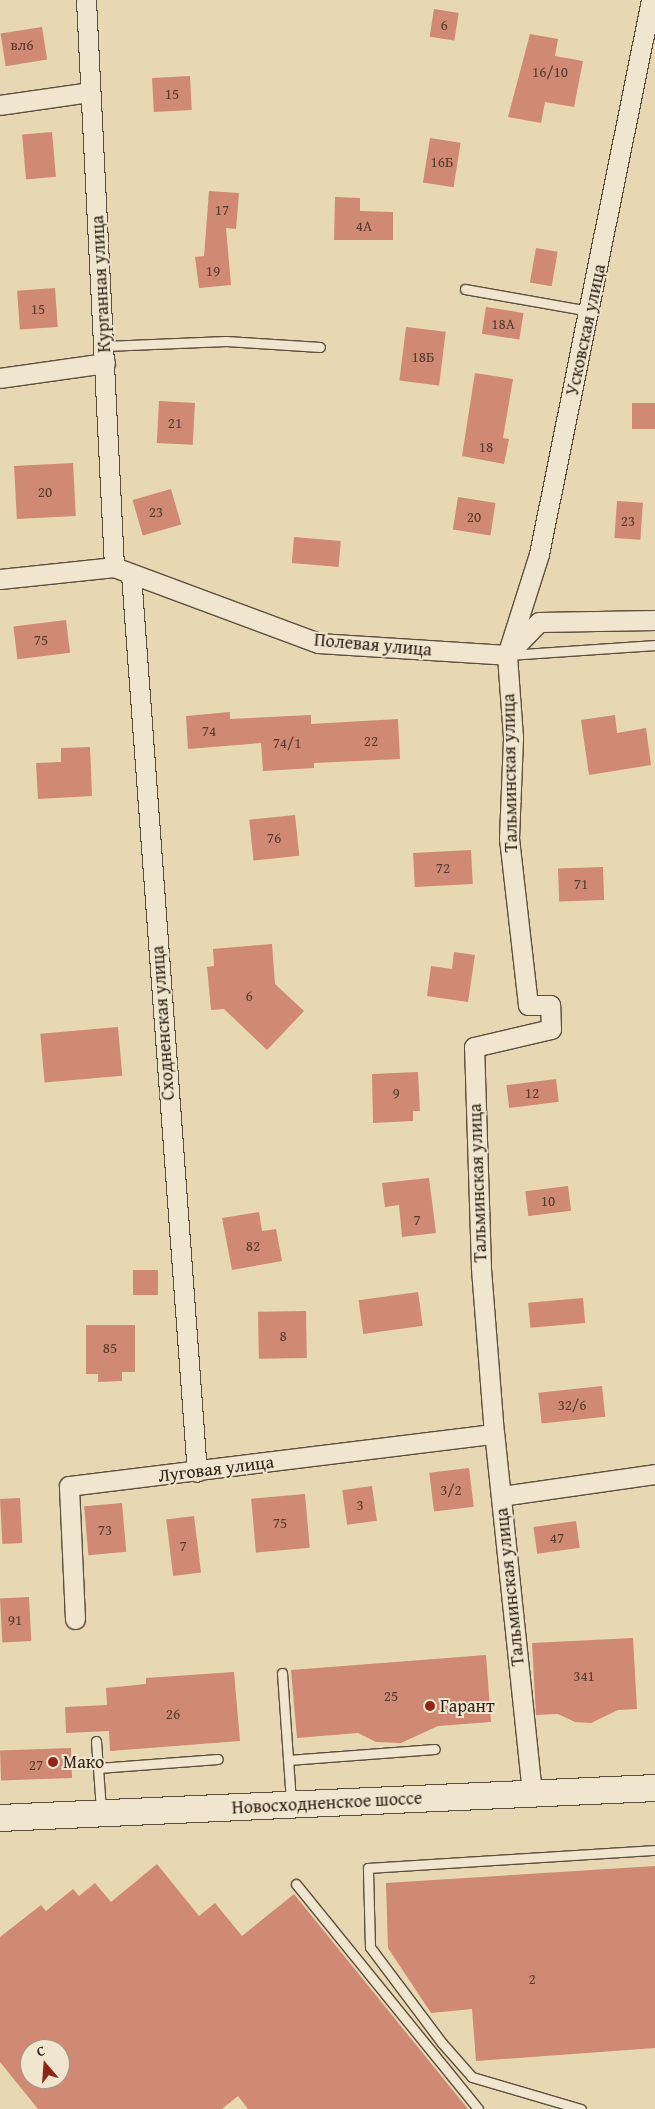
<!DOCTYPE html>
<meta charset="utf-8">
<style>
body{margin:0}
#map{position:relative;width:655px;height:2109px;overflow:hidden;background:#e8d7b3;font-family:"Gentium Book Plus",serif}
div>[style]{position:absolute}
[style*='--x']{left:calc(var(--x)*1px);top:calc(var(--y)*1px);width:calc(var(--w)*1px);rotate:calc(var(--a)*1deg)}
.building>*{inset:0;background:#cf8974;transform-origin:0 0}
.roads{filter:drop-shadow(1px 0 #5c4f3d) drop-shadow(-1px 0 #5c4f3d) drop-shadow(0 1px #5c4f3d) drop-shadow(0 -1px #5c4f3d)}
.lane>*{height:9px;margin:-4.5px;padding:0 4.5px;transform-origin:4.5px;border-radius:4.5px;background:#f0e5ce}
.street>*{height:19px;margin:-9.5px;padding:0 9.5px;transform-origin:9.5px;border-radius:9.5px;background:#f0e5ce}
.secondary>*{height:26px;margin:-13px;padding:0 13px;transform-origin:13px;border-radius:13px;background:#f0e5ce}
.dots>*{width:14px;height:14px;translate:-50% -50%;box-sizing:border-box;border:2px solid #f0e5ce;border-radius:50%}
span{translate:-50% -50%;white-space:nowrap;text-align:center;line-height:1.15;-webkit-text-stroke:4px #f0e5ce;paint-order:stroke}
.number-label{font-size:15px;color:#563c2e}
.number-label span{-webkit-text-stroke-width:0}
.street-label{font-size:18px;color:#2d2216}
.poi-label{font-size:18px;color:#2d2216}
.left{translate:0 -50%;text-align:left}
.north{position:absolute;left:20px;top:2039px;width:50px;height:50px;box-sizing:border-box;background:#f0e5ce;border:1px solid #a29784;border-radius:50%;rotate:342deg;font-size:14px;font-weight:700;line-height:20px;text-align:center;color:#2d2216}
.north::after{content:'';display:block;margin:auto;width:18px;height:22px;background:#8f2418;clip-path:polygon(50% 0,100% 100%,50% 72%,0 100%)}
</style>
<div id="map">
<div class="building">
<i style="left:434px;top:9px;width:25px;height:28px;rotate:9deg"></i>
<i style="left:42px;top:27px;width:33px;height:42px;rotate:81deg"></i>
<i style="clip-path:polygon(530px 34px,558px 39px,555px 56px,583px 61px,574px 107px,545px 102px,541px 123px,508px 117px)"></i>
<i style="left:190px;top:76px;width:34px;height:38px;rotate:87deg"></i>
<i style="left:52px;top:132px;width:45px;height:30px;rotate:85deg"></i>
<i style="left:430px;top:138px;width:31px;height:45px;rotate:9deg"></i>
<i style="clip-path:polygon(209px 191px,239px 193px,236px 229px,226px 228px,231px 285px,199px 288px,195px 257px,204px 256px)"></i>
<i style="clip-path:polygon(335px 197px,360px 198px,360px 211px,393px 212px,393px 240px,334px 240px)"></i>
<i style="left:536px;top:248px;width:22px;height:35px;rotate:10deg"></i>
<i style="left:55px;top:288px;width:39px;height:38px;rotate:86deg"></i>
<i style="left:486px;top:307px;width:38px;height:27px;rotate:9deg"></i>
<i style="left:406px;top:327px;width:40px;height:54px;rotate:7deg"></i>
<i style="clip-path:polygon(475px 373px,513px 379px,503px 438px,509px 439px,504px 464px,462px 456px)"></i>
<i style="left:159px;top:401px;width:36px;height:42px;rotate:3deg"></i>
<i style="left:632px;top:403px;width:23px;height:26px"></i>
<i style="left:73px;top:463px;width:53px;height:59px;rotate:87deg"></i>
<i style="left:171px;top:489px;width:37px;height:40px;rotate:74deg"></i>
<i style="left:458px;top:497px;width:38px;height:33px;rotate:9deg"></i>
<i style="left:617px;top:501px;width:26px;height:37px;rotate:4deg"></i>
<i style="left:294px;top:537px;width:47px;height:26px;rotate:5deg"></i>
<i style="left:66px;top:620px;width:33px;height:53px;rotate:83deg"></i>
<i style="clip-path:polygon(230px 712px,230px 719px,311px 715px,311px 724px,398px 719px,400px 759px,314px 763px,314px 768px,263px 771px,261px 743px,188px 749px,186px 716px)"></i>
<i style="clip-path:polygon(615px 715px,617px 733px,646px 728px,651px 765px,589px 775px,581px 720px)"></i>
<i style="clip-path:polygon(90px 747px,92px 796px,38px 799px,36px 763px,61px 762px,61px 748px)"></i>
<i style="left:295px;top:815px;width:41px;height:46px;rotate:84deg"></i>
<i style="left:471px;top:850px;width:34px;height:58px;rotate:87deg"></i>
<i style="left:603px;top:867px;width:33px;height:45px;rotate:88deg"></i>
<i style="clip-path:polygon(272px 944px,275px 984px,304px 1011px,267px 1050px,224px 1009px,211px 1010px,207px 967px,214px 966px,213px 949px)"></i>
<i style="clip-path:polygon(454px 952px,475px 955px,468px 1002px,427px 996px,431px 966px,452px 969px)"></i>
<i style="left:118px;top:1027px;width:49px;height:78px;rotate:85deg"></i>
<i style="clip-path:polygon(418px 1072px,420px 1111px,413px 1111px,413px 1121px,373px 1123px,372px 1074px)"></i>
<i style="left:556px;top:1079px;width:23px;height:50px;rotate:83deg"></i>
<i style="clip-path:polygon(429px 1178px,436px 1233px,402px 1237px,399px 1205px,385px 1207px,382px 1183px)"></i>
<i style="left:568px;top:1186px;width:25px;height:43px;rotate:83deg"></i>
<i style="clip-path:polygon(259px 1212px,262px 1231px,276px 1229px,282px 1261px,232px 1270px,222px 1218px)"></i>
<i style="left:133px;top:1270px;width:25px;height:25px"></i>
<i style="left:418px;top:1292px;width:34px;height:60px;rotate:82deg"></i>
<i style="left:583px;top:1298px;width:25px;height:55px;rotate:85deg"></i>
<i style="left:306px;top:1311px;width:47px;height:48px;rotate:89deg"></i>
<i style="clip-path:polygon(86px 1325px,135px 1325px,135px 1372px,122px 1372px,122px 1381px,98px 1382px,98px 1374px,86px 1374px)"></i>
<i style="left:602px;top:1386px;width:31px;height:64px;rotate:84deg"></i>
<i style="left:469px;top:1468px;width:39px;height:40px;rotate:83deg"></i>
<i style="left:372px;top:1486px;width:35px;height:30px;rotate:82deg"></i>
<i style="left:305px;top:1494px;width:54px;height:54px;rotate:85deg"></i>
<i style="left:20px;top:1498px;width:45px;height:20px;rotate:87deg"></i>
<i style="left:122px;top:1503px;width:49px;height:38px;rotate:85deg"></i>
<i style="left:194px;top:1516px;width:57px;height:28px;rotate:83deg"></i>
<i style="left:576px;top:1521px;width:27px;height:43px;rotate:82deg"></i>
<i style="left:29px;top:1597px;width:44px;height:29px;rotate:87deg"></i>
<i style="clip-path:polygon(633px 1638px,637px 1709px,618px 1710px,591px 1723px,575px 1722px,558px 1714px,536px 1715px,532px 1643px)"></i>
<i style="clip-path:polygon(486px 1655px,491px 1722px,438px 1726px,401px 1743px,376px 1742px,358px 1733px,297px 1738px,291px 1670px)"></i>
<i style="clip-path:polygon(234px 1672px,240px 1741px,110px 1751px,109px 1731px,66px 1733px,65px 1707px,107px 1705px,106px 1688px,146px 1684px,146px 1678px)"></i>
<i style="left:71px;top:1748px;width:30px;height:71px;rotate:88deg"></i>
<i style="clip-path:polygon(evenodd,157px 1864px,199px 1916px,215px 1903px,242px 1936px,294px 1894px,468px 2109px,248px 2109px,238px 2096px,222px 2109px,38px 2109px,0 2062px,0 1937px,41px 1905px,46px 1911px,73px 1889px,79px 1896px,95px 1883px,111px 1902px,157px 1864px,30px 2049px,60px 2049px,60px 2079px,30px 2079px,30px 2049px)"></i>
<i style="clip-path:polygon(655px 1866px,655px 2048px,476px 2061px,472px 2009px,431px 2013px,388px 1948px,386px 1883px)"></i>
</div>
<div class="roads">
<div class="lane">
<i style="--x:465;--y:289;--w:127;--a:10"></i>
<i style="--x:105;--y:346;--w:121;--a:-2.4"></i>
<i style="--x:226;--y:341;--w:94;--a:3.7"></i>
<i style="--x:509;--y:655;--w:146;--a:-3.9"></i>
<i style="--x:282;--y:1673;--w:128;--a:86"></i>
<i style="--x:96;--y:1741;--w:27;--a:86"></i>
<i style="--x:288;--y:1760;--w:147;--a:-4.3"></i>
<i style="--x:101;--y:1810;--w:42;--a:-94.1"></i>
<i style="--x:98;--y:1768;--w:120;--a:-4.3"></i>
<i style="--x:296;--y:1884;--w:289;--a:51"></i>
<i style="--x:581;--y:2109;--w:114;--a:-163.6"></i>
<i style="--x:472;--y:2077;--w:45;--a:-131.4"></i>
<i style="--x:442;--y:2043;--w:120;--a:-126.9"></i>
<i style="--x:370;--y:1947;--w:79;--a:-91.5"></i>
<i style="--x:368;--y:1868;--w:288;--a:-3.6"></i>
</div>
<div class="street">
<i style="--x:86;--y:0;--w:568;--a:87.17"></i>
<i style="--x:0;--y:105;--w:91;--a:-8.2"></i>
<i style="--x:0;--y:378;--w:106;--a:-8.1"></i>
<i style="--x:131;--y:574;--w:900;--a:85.8"></i>
<i style="--x:0;--y:579;--w:115;--a:-6"></i>
<i style="--x:114;--y:567;--w:218;--a:20.4"></i>
<i style="--x:318;--y:643;--w:189;--a:3.6"></i>
<i style="--x:507;--y:655;--w:46;--a:-45.9"></i>
<i style="--x:539;--y:622;--w:116;--a:-1"></i>
<i style="--x:501;--y:1496;--w:156;--a:-8.1"></i>
<i style="--x:75;--y:1619;--w:133;--a:-92.6"></i>
<i style="--x:69;--y:1486;--w:428;--a:-7"></i>
<i style="--x:532;--y:1793;--w:361;--a:-96"></i>
<i style="--x:494;--y:1434;--w:168;--a:-94.5"></i>
<i style="--x:481;--y:1267;--w:220;--a:-91.8"></i>
<i style="--x:474;--y:1047;--w:79;--a:-13.2"></i>
<i style="--x:551;--y:1029;--w:24;--a:-92"></i>
<i style="--x:550;--y:1005;--w:22;--a:180"></i>
<i style="--x:528;--y:1005;--w:168;--a:-96.5"></i>
<i style="--x:509;--y:838;--w:101;--a:-87.7"></i>
<i style="--x:513;--y:737;--w:82;--a:-94.2"></i>
<i style="--x:507;--y:655;--w:106;--a:-72.4"></i>
<i style="--x:539;--y:554;--w:565;--a:-78.57"></i>
</div>
<div class="secondary">
<i style="--x:0;--y:1818;--w:656;--a:-2.62"></i>
</div>
</div>
<div class="dots">
<i style="left:430px;top:1706px;background:#8f2418"></i>
<i style="left:53px;top:1762px;background:#8f2418"></i>
</div>
<div class="number-label">
<span style="left:444px;top:25px">6</span>
<span style="left:22px;top:45px">вл6</span>
<span style="left:550px;top:72px">16/10</span>
<span style="left:172px;top:94px">15</span>
<span style="left:442px;top:162px">16Б</span>
<span style="left:222px;top:210px">17</span>
<span style="left:364px;top:226px">4А</span>
<span style="left:213px;top:271px">19</span>
<span style="left:38px;top:309px">15</span>
<span style="left:503px;top:324px">18А</span>
<span style="left:423px;top:357px">18Б</span>
<span style="left:175px;top:423px">21</span>
<span style="left:486px;top:447px">18</span>
<span style="left:45px;top:492px">20</span>
<span style="left:156px;top:512px">23</span>
<span style="left:474px;top:517px">20</span>
<span style="left:628px;top:521px">23</span>
<span style="left:41px;top:640px">75</span>
<span style="left:209px;top:731px">74</span>
<span style="left:371px;top:741px">22</span>
<span style="left:287px;top:743px">74/1</span>
<span style="left:274px;top:838px">76</span>
<span style="left:443px;top:868px">72</span>
<span style="left:581px;top:884px">71</span>
<span style="left:249px;top:996px">6</span>
<span style="left:396px;top:1093px">9</span>
<span style="left:532px;top:1093px">12</span>
<span style="left:548px;top:1201px">10</span>
<span style="left:417px;top:1220px">7</span>
<span style="left:253px;top:1246px">82</span>
<span style="left:283px;top:1336px">8</span>
<span style="left:110px;top:1348px">85</span>
<span style="left:572px;top:1405px">32/6</span>
<span style="left:451px;top:1490px">3/2</span>
<span style="left:360px;top:1505px">3</span>
<span style="left:280px;top:1523px">75</span>
<span style="left:105px;top:1530px">73</span>
<span style="left:557px;top:1538px">47</span>
<span style="left:183px;top:1546px">7</span>
<span style="left:15px;top:1620px">91</span>
<span style="left:584px;top:1676px">341</span>
<span style="left:391px;top:1696px">25</span>
<span style="left:173px;top:1714px">26</span>
<span style="left:36px;top:1765px">27</span>
<span style="left:532px;top:1979px">2</span>
</div>
<div class="street-label">
<span style="left:101px;top:284px;rotate:-93deg">Курганная улица</span>
<span style="left:586px;top:330px;rotate:-78deg">Усковская улица</span>
<span style="left:373px;top:645px;rotate:5deg">Полевая улица</span>
<span style="left:510px;top:773px;rotate:-91deg">Тальминская улица</span>
<span style="left:163px;top:1023px;rotate:-94deg">Сходненская улица</span>
<span style="left:478px;top:1183px;rotate:-92deg">Тальминская улица</span>
<span style="left:216px;top:1469px;rotate:-7deg">Луговая улица</span>
<span style="left:510px;top:1587px;rotate:-96deg">Тальминская улица</span>
<span style="left:327px;top:1803px;rotate:-3deg">Новосходненское шоссе</span>
</div>
<div class="poi-label">
<span class="left" style="left:440px;top:1706px">Гарант</span>
<span class="left" style="left:63px;top:1762px">Мако</span>
</div>
<div class="north">С</div>
</div>
